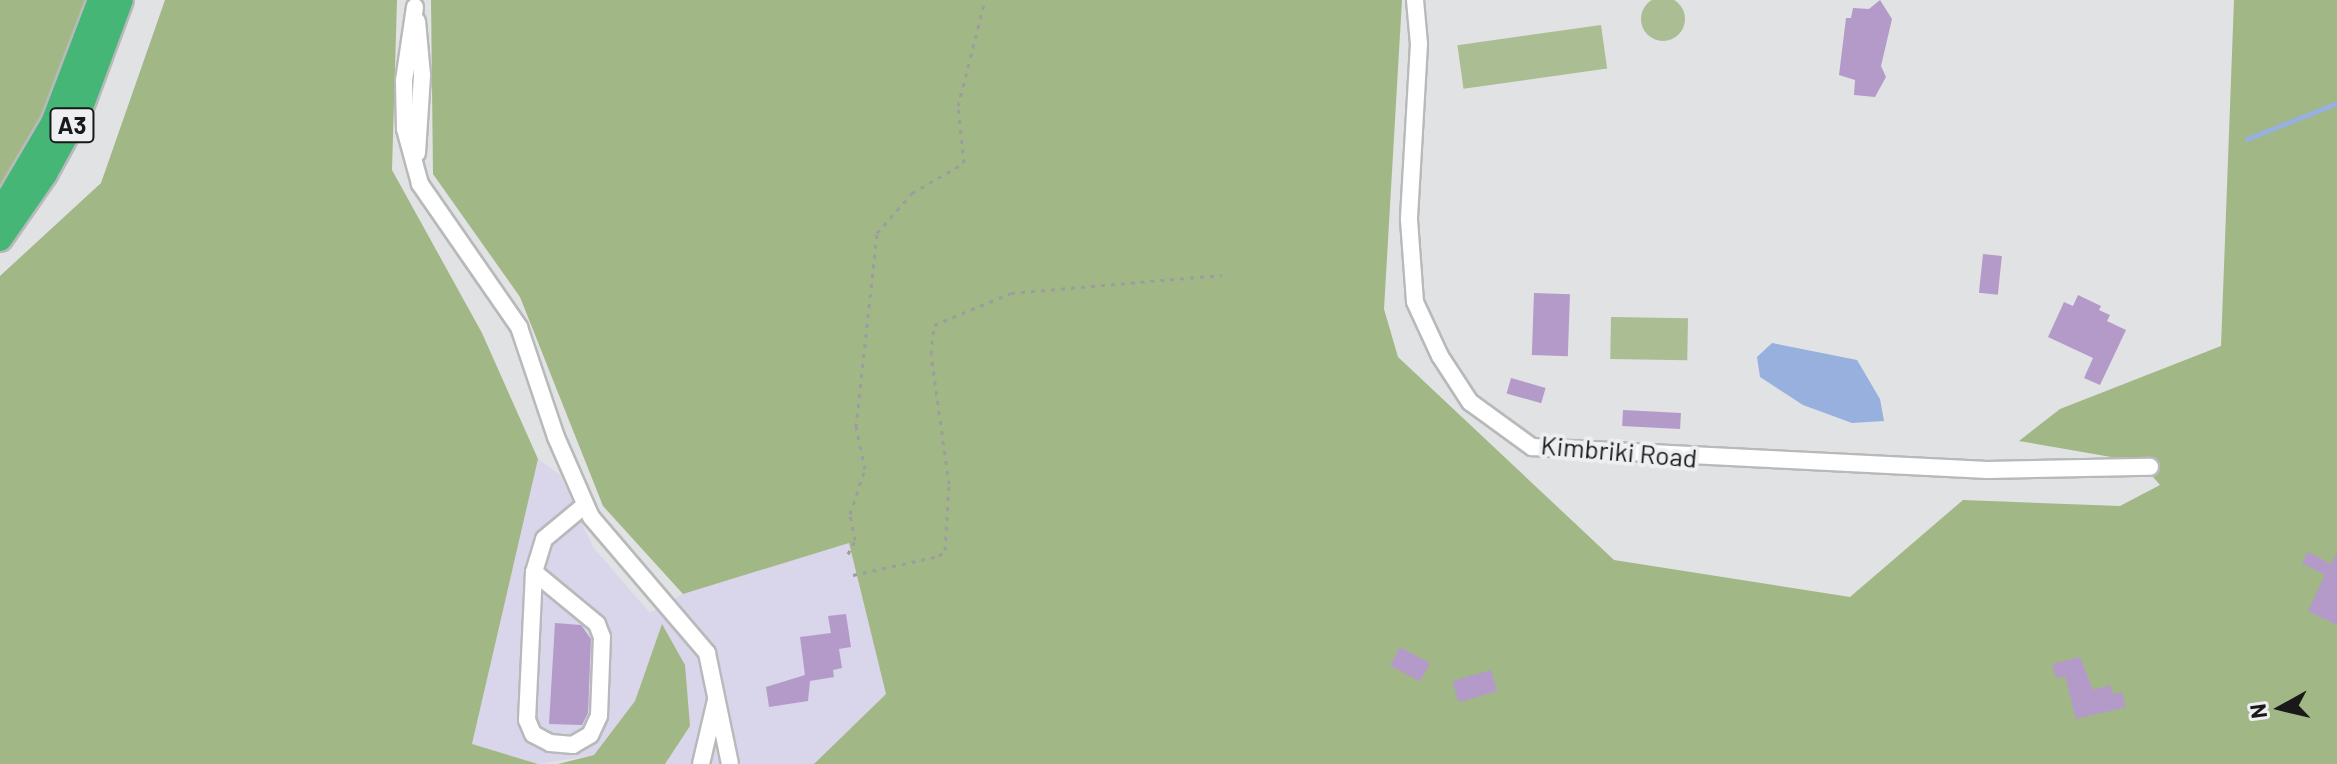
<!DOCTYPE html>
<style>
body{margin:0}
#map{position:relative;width:2337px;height:764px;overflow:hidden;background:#e1e2e4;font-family:Barlow,sans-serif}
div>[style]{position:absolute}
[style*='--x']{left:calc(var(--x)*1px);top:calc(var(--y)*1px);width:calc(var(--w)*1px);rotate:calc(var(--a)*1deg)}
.commercial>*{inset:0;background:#d9d5ea}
.green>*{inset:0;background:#aabd93;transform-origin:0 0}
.round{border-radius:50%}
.forest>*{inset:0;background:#a1b785}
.water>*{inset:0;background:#97b0de}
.stream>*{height:5px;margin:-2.5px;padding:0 2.5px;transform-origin:2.5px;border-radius:2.5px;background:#97b0de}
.building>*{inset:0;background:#b49ac9;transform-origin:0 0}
.path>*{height:3px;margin-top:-1.5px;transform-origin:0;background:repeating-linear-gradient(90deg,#9c9d9e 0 4px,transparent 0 10px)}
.roads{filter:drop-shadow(2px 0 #b8b9bb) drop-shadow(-2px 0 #b8b9bb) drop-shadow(0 2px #b8b9bb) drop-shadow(0 -2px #b8b9bb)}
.minor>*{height:16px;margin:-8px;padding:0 8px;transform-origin:8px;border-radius:8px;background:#fff}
.highway>*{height:24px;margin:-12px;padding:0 12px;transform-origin:12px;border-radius:12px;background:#46b676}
span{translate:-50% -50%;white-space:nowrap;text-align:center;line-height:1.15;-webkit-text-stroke:8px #eeeff1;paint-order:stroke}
.shield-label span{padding:2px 6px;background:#eeeff1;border:2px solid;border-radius:6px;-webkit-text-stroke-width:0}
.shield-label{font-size:24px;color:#19191a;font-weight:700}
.street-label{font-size:26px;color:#19191a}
.north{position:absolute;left:2241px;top:668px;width:80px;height:80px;-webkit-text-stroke:6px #eeeff1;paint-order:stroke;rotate:262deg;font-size:22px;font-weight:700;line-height:32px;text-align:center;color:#19191a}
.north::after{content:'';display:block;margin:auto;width:28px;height:36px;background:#19191a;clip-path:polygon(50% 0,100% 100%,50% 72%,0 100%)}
</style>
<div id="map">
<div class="commercial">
<i style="clip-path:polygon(538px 459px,560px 475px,593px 547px,650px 613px,683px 594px,849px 542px,886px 694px,814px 764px,665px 764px,690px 726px,662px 624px,635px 701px,594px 755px,538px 764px,472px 745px)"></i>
</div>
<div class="green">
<i class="round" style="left:1641px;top:-3px;width:44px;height:44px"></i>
<i style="left:1601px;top:25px;width:44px;height:145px;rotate:82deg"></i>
<i style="left:1611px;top:317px;width:77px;height:42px;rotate:1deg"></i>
</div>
<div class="forest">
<i style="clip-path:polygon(0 0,88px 0,76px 51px,29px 151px,0 187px)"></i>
<i style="clip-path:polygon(165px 0,397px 0,392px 170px,482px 333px,538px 459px,472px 744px,538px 764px,0 764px,0 276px,101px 183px)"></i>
<i style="clip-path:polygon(431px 0,1402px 0,1384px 309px,1398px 357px,1614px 560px,1850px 597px,1963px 500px,2120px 506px,2160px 485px,2140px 462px,2019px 441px,2060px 409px,2221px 346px,2234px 0,2337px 0,2337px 764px,814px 764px,886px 694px,849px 543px,683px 594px,603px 506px,520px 297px,433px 174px)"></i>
<i style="clip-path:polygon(662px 624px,685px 665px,690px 726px,665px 764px,558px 764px,594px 755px,635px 701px)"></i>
</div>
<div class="water">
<i style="clip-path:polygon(1772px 343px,1857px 360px,1880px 399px,1884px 421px,1852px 423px,1803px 405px,1760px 377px,1757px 357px)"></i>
</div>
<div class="stream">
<i style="--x:2247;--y:139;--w:97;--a:-21.8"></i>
</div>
<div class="building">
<i style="clip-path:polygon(1880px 0,1892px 19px,1881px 66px,1886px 77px,1875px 97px,1854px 95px,1855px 80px,1839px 75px,1846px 18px,1851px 18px,1853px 8px,1869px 9px)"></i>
<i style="left:1983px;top:254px;width:19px;height:39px;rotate:6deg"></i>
<i style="left:1534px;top:293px;width:36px;height:62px;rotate:2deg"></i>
<i style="clip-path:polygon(2078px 295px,2101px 306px,2099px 310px,2110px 315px,2107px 321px,2126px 330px,2100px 385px,2084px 378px,2093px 358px,2048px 337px,2064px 302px,2073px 306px)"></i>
<i style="left:1511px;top:378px;width:36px;height:16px;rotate:16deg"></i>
<i style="left:1623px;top:410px;width:58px;height:16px;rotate:3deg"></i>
<i style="clip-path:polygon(2308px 552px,2331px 564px,2337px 552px,2337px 625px,2308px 611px,2325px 575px,2302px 563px)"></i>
<i style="clip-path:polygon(846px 614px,851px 647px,839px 649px,842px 668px,833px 670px,834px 677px,810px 681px,808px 701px,769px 707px,766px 687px,805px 675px,800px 637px,831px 633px,828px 616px)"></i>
<i style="clip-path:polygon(555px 623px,581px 625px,591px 639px,588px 713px,582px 725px,549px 724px)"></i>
<i style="left:1400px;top:647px;width:34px;height:21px;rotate:28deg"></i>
<i style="clip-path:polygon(2080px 657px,2093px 690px,2110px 685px,2113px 694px,2122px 692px,2126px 707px,2076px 719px,2065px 676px,2056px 678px,2052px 664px)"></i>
<i style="left:1491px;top:670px;width:22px;height:40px;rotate:74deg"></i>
</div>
<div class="path">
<i style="--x:848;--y:554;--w:16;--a:-63"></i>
<i style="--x:855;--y:540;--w:26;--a:-101"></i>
<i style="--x:850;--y:514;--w:47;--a:-71.6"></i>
<i style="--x:865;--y:469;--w:43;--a:-102.1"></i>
<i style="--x:856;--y:427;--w:195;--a:-83.8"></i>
<i style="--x:877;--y:233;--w:53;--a:-48.8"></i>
<i style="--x:912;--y:193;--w:60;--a:-30"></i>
<i style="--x:964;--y:163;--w:57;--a:-96"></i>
<i style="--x:958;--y:106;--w:109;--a:-75.7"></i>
<i style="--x:853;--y:575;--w:88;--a:-12.5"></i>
<i style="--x:939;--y:556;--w:8;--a:-45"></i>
<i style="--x:945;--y:550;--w:66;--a:-86.5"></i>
<i style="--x:949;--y:484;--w:131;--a:-97.9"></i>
<i style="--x:931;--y:354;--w:29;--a:-84"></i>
<i style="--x:934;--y:325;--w:83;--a:-22.6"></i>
<i style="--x:1011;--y:293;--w:212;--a:-4.9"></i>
</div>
<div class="roads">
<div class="minor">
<i style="--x:1415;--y:0;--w:44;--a:84.8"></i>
<i style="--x:1419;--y:44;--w:176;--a:93.3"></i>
<i style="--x:1409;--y:220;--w:82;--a:85.8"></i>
<i style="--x:1415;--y:302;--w:60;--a:65.2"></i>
<i style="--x:1440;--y:356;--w:55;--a:56.9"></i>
<i style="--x:1470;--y:402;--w:77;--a:36"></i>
<i style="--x:1532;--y:447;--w:456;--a:2.9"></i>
<i style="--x:1987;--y:470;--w:163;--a:-1.1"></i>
<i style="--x:415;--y:7;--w:75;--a:98.5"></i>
<i style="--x:404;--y:81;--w:48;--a:88.8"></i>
<i style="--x:405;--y:129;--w:57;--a:74.7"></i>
<i style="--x:420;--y:184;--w:174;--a:55.3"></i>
<i style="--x:519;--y:327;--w:116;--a:71.4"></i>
<i style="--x:556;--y:437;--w:87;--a:66.4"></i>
<i style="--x:591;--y:517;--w:179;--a:49.5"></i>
<i style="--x:707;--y:653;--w:113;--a:78.3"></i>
<i style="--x:417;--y:153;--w:78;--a:-86.3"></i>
<i style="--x:422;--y:75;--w:54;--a:-95.3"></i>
<i style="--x:534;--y:572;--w:82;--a:39.5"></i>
<i style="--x:597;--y:624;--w:14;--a:69"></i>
<i style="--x:602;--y:637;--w:79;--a:92.2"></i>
<i style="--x:599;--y:716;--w:21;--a:115"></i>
<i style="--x:590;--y:735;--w:20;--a:150"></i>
<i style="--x:573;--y:745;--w:23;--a:-175"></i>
<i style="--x:550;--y:743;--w:19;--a:-152"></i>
<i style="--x:533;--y:734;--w:15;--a:-113"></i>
<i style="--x:527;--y:720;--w:148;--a:-87.3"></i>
<i style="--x:534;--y:572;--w:34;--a:-73"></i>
<i style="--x:544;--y:539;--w:53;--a:-39.7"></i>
<i style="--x:701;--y:764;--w:66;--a:-76.8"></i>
</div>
<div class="highway">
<i style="--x:0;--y:213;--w:104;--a:-59.5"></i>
<i style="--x:53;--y:123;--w:132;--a:-69.1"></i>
<i style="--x:0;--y:239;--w:79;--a:-55.3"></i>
<i style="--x:45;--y:174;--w:73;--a:-61.3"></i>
<i style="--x:80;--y:110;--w:117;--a:-69.6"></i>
</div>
</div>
<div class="shield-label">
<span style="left:72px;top:125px">A3</span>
</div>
<div class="street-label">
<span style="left:1619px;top:451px;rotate:5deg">Kimbriki Road</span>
</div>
<div class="north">N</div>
</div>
